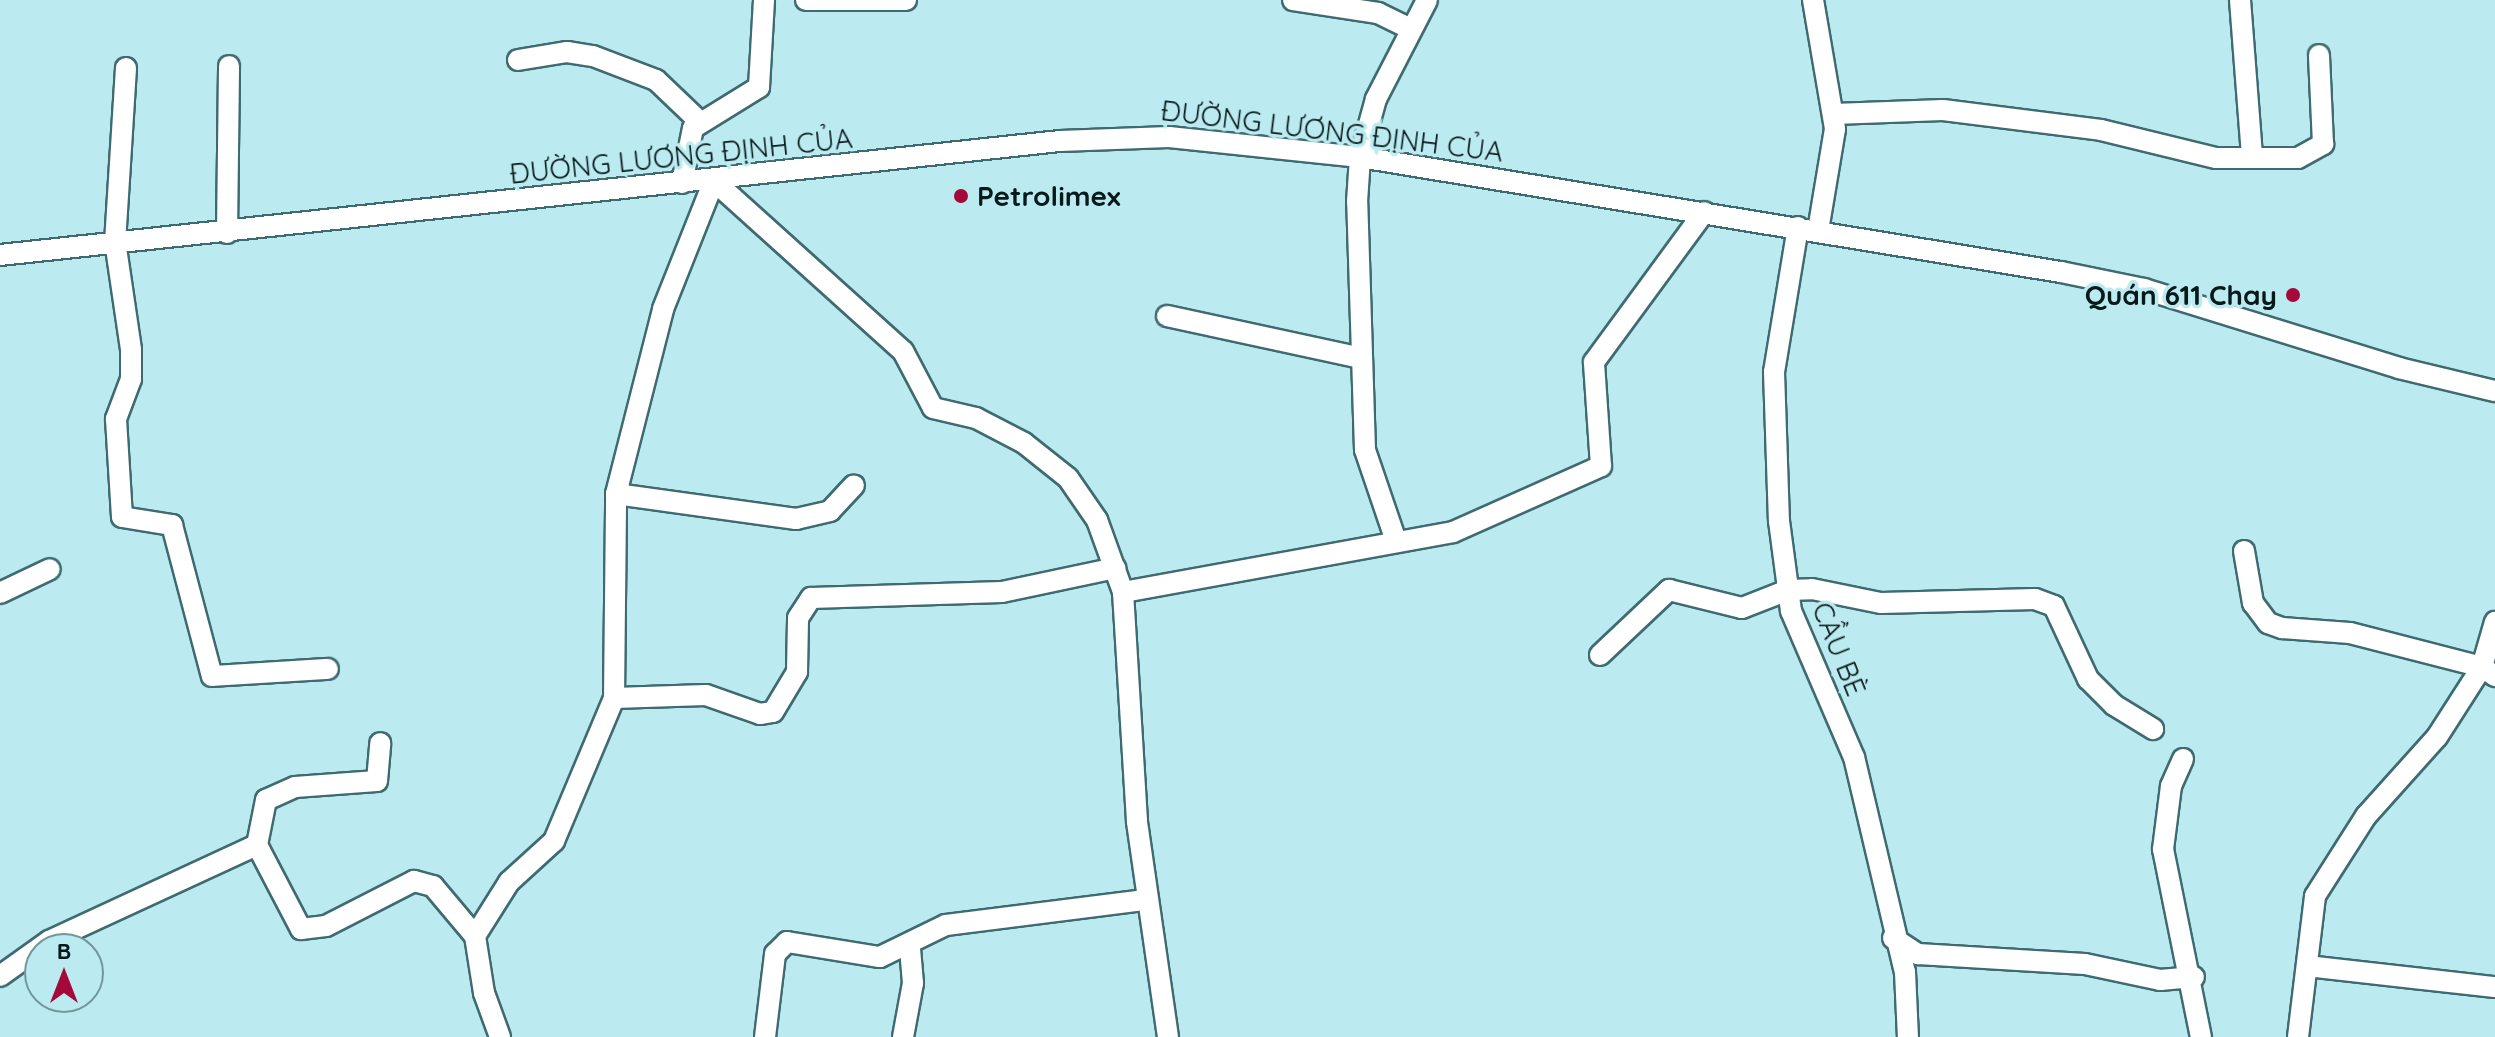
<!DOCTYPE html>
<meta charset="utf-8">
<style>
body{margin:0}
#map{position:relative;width:2495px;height:1037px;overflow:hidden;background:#bbeaf0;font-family:Quicksand,sans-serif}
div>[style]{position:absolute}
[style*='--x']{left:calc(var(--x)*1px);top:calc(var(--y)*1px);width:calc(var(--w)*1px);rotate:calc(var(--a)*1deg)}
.roads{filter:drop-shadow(2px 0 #3f6b70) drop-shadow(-2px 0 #3f6b70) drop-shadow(0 2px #3f6b70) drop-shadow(0 -2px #3f6b70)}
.minor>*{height:20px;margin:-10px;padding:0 10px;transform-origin:10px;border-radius:10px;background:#fff}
.dots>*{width:22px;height:22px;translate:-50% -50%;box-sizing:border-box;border:4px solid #bbeaf0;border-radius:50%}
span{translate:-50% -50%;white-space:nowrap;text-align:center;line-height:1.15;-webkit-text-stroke:7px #bbeaf0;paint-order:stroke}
.street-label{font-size:28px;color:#07191b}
.poi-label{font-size:28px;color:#07191b;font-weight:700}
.left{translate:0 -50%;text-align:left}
.right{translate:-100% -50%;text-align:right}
.north{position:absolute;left:24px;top:933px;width:80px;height:80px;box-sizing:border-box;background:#bbeaf0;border:2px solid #73969b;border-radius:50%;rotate:0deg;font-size:22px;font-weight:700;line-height:32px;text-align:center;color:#07191b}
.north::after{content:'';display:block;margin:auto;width:28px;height:36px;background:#a4093a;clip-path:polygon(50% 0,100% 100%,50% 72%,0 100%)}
</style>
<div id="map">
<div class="roads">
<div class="minor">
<i style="--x:806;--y:0;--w:100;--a:0"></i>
<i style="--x:1293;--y:0;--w:86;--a:8.7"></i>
<i style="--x:1378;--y:13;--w:37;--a:26"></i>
<i style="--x:1813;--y:0;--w:131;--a:80.3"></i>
<i style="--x:1835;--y:129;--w:103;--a:99.5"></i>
<i style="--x:2240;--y:0;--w:157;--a:85.6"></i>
<i style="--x:518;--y:60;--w:50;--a:-9.3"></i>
<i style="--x:567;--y:52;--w:26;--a:9"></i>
<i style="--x:593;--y:56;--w:67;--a:20.9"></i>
<i style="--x:656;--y:80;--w:59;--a:43.6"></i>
<i style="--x:126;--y:68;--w:173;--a:93.6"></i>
<i style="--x:115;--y:241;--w:110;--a:81.6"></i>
<i style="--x:131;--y:350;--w:29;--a:90"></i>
<i style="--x:131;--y:379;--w:43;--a:110.6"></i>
<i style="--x:116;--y:419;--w:98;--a:86.5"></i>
<i style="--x:122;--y:517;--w:51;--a:9.1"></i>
<i style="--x:172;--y:525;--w:156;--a:75.2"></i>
<i style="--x:212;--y:676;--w:116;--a:-3.5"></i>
<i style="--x:1834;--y:114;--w:109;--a:-2.1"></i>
<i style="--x:1943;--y:110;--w:159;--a:7.2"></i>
<i style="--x:2101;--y:130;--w:118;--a:13.7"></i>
<i style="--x:2216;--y:158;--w:82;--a:0"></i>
<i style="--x:2298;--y:158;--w:29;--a:-29"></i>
<i style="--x:2323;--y:144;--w:89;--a:-92.6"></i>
<i style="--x:682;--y:183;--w:56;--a:-78.7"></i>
<i style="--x:693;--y:128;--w:78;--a:-31.8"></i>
<i style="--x:759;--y:87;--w:87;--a:-86.7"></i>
<i style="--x:1798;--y:227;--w:147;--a:99.4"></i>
<i style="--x:1774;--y:372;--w:149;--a:88.1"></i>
<i style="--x:1779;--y:521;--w:91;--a:82.4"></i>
<i style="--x:1791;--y:611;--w:159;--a:66.7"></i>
<i style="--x:1854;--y:757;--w:221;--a:76.7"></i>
<i style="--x:1905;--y:972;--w:65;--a:87.4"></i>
<i style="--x:227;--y:233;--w:167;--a:-89.3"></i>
<i style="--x:0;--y:255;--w:1066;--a:-6.14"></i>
<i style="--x:1060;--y:141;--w:109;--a:-2.1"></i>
<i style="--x:1169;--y:137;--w:192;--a:6"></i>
<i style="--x:1360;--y:157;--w:710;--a:9.32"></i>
<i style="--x:2061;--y:272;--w:85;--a:11.6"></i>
<i style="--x:2144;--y:289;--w:267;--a:17.2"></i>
<i style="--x:2399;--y:368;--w:99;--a:13.5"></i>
<i style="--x:1167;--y:316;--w:194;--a:12.2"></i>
<i style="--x:616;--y:494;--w:182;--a:7.9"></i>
<i style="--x:796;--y:519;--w:35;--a:-13"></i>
<i style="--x:830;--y:511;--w:35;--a:-47"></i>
<i style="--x:1396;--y:541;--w:96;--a:-108.8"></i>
<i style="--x:1365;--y:450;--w:248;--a:-91.8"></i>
<i style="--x:1357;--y:202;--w:45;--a:-86.2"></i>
<i style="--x:1360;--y:157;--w:60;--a:-74.6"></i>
<i style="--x:1376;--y:99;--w:111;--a:-62.7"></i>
<i style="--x:2244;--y:551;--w:53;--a:80.2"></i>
<i style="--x:2253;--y:603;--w:25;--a:53"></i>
<i style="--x:2268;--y:623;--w:15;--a:20"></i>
<i style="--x:2282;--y:628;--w:68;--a:4.2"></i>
<i style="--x:2350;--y:633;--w:136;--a:14.4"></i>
<i style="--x:2482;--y:667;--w:47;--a:-73.9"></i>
<i style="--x:1123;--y:592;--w:335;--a:-10.3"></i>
<i style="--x:1453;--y:532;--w:162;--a:-24"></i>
<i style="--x:1601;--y:466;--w:104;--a:-93.9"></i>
<i style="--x:1594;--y:362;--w:186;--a:-53.7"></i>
<i style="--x:0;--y:593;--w:55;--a:-25.6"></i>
<i style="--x:1600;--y:655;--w:95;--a:-43.3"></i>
<i style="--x:1669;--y:590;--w:75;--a:13.9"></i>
<i style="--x:1742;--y:608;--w:49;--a:-21.4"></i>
<i style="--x:1788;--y:590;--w:24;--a:-2"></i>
<i style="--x:1812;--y:589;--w:70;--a:11.5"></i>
<i style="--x:1881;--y:603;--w:154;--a:-1.5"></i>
<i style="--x:2035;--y:599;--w:20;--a:20"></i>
<i style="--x:2054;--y:606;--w:81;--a:65"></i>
<i style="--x:2088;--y:679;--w:37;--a:45"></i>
<i style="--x:2114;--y:705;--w:46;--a:31.6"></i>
<i style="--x:614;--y:698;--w:92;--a:-1.9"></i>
<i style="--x:706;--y:695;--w:57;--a:19.4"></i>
<i style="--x:760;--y:714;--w:13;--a:-9"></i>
<i style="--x:773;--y:712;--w:47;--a:-59"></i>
<i style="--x:797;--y:672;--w:54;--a:-88.9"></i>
<i style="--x:798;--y:618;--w:24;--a:-57"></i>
<i style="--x:811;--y:598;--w:191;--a:-1.8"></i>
<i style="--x:1002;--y:592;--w:116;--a:-11.9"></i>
<i style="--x:2183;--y:759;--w:30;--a:114"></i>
<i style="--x:2171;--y:786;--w:64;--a:97.2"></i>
<i style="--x:2163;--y:849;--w:192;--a:78.6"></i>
<i style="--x:257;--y:845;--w:46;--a:-78.7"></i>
<i style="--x:266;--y:800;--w:32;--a:-24"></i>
<i style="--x:295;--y:787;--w:82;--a:-4.2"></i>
<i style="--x:377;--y:781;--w:38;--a:-85"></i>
<i style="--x:475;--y:936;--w:64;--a:-57.8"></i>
<i style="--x:509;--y:882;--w:61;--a:-42.3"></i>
<i style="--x:554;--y:841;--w:155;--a:-67.2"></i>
<i style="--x:614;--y:698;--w:204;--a:-89.4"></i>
<i style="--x:616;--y:494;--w:191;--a:-75.7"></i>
<i style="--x:663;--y:309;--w:138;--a:-68.3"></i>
<i style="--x:714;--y:181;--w:254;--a:42"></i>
<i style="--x:903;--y:351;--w:64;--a:62.2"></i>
<i style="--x:933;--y:408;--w:44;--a:13.1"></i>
<i style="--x:976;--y:418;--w:54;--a:27.5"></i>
<i style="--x:1024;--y:443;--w:56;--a:38.5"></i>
<i style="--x:1068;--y:478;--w:51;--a:55.4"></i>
<i style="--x:1097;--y:520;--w:77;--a:70.1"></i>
<i style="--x:1123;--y:592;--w:230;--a:86.5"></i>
<i style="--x:1137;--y:822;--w:217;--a:81.8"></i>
<i style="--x:1893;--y:938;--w:30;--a:33"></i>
<i style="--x:1918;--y:954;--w:167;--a:3.4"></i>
<i style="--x:2085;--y:964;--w:77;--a:12"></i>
<i style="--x:2160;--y:980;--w:34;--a:-5"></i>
<i style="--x:2307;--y:966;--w:189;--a:6.4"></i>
<i style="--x:0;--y:976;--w:60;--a:-35.5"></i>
<i style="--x:49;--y:941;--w:229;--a:-24.8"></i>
<i style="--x:257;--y:845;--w:95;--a:62.4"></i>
<i style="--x:301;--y:929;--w:25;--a:-7"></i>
<i style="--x:326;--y:926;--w:99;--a:-27.1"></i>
<i style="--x:414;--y:881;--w:20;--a:15"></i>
<i style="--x:433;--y:886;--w:65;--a:50"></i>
<i style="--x:475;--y:936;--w:58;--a:81"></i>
<i style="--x:484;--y:993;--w:47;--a:70"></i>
<i style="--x:765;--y:1037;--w:84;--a:-83.1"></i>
<i style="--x:775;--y:954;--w:17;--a:-45"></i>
<i style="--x:787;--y:942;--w:94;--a:9.2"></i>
<i style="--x:880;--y:957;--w:73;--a:-25.9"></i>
<i style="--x:946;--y:925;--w:201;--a:-7.2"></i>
<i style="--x:903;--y:1037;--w:55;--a:-79.5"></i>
<i style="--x:913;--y:983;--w:37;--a:-95"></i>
<i style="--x:2298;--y:1037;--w:142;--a:-83.1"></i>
<i style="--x:2315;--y:896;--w:95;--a:-57.5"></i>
<i style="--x:2366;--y:816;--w:106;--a:-48.1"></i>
<i style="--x:2437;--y:737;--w:83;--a:-57.3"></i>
<i style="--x:2482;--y:667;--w:16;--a:35"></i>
</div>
</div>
<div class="dots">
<i style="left:961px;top:196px;background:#a4093a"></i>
<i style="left:2293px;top:295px;background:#a4093a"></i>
</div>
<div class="street-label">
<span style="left:1332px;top:131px;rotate:7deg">ĐƯỜNG LƯƠNG ĐỊNH CỦA</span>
<span style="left:681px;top:156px;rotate:-6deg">ĐƯỜNG LƯƠNG ĐỊNH CỦA</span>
<span style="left:1839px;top:649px;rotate:68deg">CẦU BÈ</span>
</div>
<div class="poi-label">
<span class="left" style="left:977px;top:196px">Petrolimex</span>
<span class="right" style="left:2277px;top:295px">Quán 611 Chay</span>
</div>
<div class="north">B</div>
</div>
